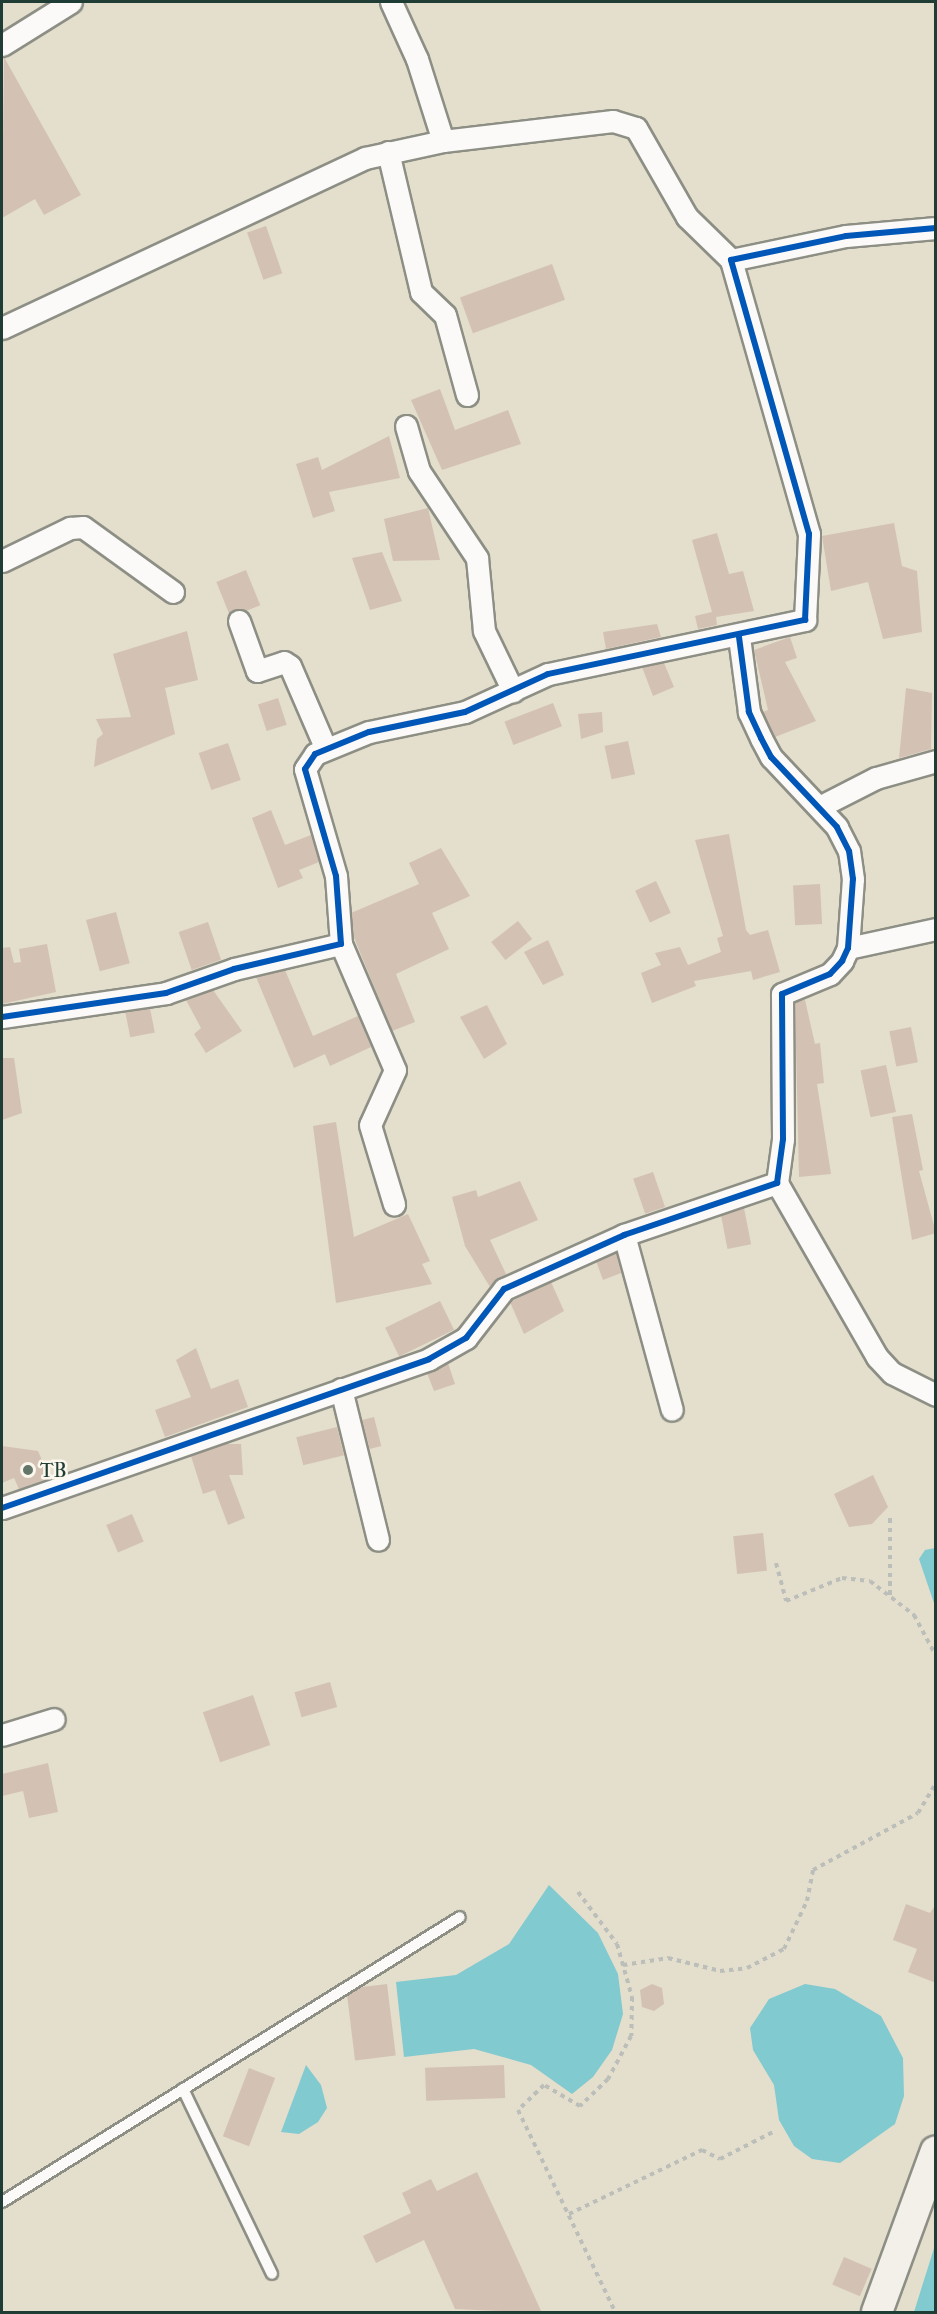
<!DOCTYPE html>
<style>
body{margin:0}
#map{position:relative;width:937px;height:2314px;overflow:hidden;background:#e4decd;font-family:"IM FELL French Canon",serif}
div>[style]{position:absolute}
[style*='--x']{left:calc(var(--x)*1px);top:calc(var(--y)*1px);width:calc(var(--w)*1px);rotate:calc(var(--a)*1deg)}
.water>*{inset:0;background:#81cacf}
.building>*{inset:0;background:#d3c2b3;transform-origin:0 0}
.path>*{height:4px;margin-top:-2px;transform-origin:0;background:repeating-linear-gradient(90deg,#bcbeb9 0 4.5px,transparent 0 9px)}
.roads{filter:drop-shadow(2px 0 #8d8f85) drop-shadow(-2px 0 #8d8f85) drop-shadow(0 2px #8d8f85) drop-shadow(0 -2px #8d8f85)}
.lane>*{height:10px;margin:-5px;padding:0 5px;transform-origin:5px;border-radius:5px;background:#fbfaf8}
.street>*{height:21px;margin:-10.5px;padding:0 10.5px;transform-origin:10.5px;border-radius:10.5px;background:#fbfaf8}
.secondary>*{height:30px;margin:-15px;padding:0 15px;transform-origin:15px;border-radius:15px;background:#f2f0e9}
.cycleway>*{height:6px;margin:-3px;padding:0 3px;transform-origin:3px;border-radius:3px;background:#0057b8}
.dots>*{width:16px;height:16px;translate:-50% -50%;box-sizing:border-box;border:3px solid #fbf7ec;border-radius:50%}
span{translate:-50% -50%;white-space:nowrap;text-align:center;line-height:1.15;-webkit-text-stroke:5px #fbf7ec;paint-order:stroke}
.poi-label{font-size:20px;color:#1f3d34}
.left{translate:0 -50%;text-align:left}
.frame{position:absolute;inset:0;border:3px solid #1f3d34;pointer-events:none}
</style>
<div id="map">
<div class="water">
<i style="clip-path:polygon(935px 1548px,936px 1548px,935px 1606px,919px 1559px,925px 1550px)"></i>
<i style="clip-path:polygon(549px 1885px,598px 1933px,618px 1974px,623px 2014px,612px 2050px,593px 2077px,572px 2094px,531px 2065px,474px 2049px,404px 2057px,396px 1982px,456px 1975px,509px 1944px)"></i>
<i style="clip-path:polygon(805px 1984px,835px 1989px,881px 2016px,903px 2058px,904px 2096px,895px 2124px,840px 2163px,812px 2159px,794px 2146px,779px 2120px,774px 2085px,753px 2050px,750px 2028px,769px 1999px)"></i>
<i style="clip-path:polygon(306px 2065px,321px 2085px,327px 2108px,318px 2122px,299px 2134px,281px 2132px)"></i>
<i style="clip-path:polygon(935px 2245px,935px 2312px,914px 2312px)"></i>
</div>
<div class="building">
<i style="clip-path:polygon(4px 57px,81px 195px,44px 215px,35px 199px,2px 218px)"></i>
<i style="left:266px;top:226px;width:50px;height:20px;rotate:71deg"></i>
<i style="left:552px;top:264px;width:38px;height:98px;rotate:70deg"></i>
<i style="clip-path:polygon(440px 389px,455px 430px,508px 410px,521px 444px,442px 470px,411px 400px)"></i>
<i style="clip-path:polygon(389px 436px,400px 478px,329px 492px,335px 511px,313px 518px,296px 464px,318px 457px,322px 470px)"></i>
<i style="clip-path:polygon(428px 508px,440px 560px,393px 561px,384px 519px)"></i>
<i style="clip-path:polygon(894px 523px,902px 566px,917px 571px,922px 632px,883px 639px,868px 582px,831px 591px,822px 536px)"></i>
<i style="clip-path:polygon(717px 533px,729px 574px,743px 571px,754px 611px,716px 617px,717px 625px,698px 629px,695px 616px,712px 612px,692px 540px)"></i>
<i style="clip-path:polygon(382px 552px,402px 601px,370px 610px,352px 558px)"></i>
<i style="left:246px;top:570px;width:38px;height:32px;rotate:68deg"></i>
<i style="clip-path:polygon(657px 624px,661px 637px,606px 649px,603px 632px)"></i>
<i style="clip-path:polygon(187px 631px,198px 680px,165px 688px,175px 734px,94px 767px,97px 739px,103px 734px,96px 719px,131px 717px,113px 654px)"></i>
<i style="clip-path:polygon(790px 637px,797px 658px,785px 662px,816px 721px,775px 737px,763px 712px,768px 710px,754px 650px)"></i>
<i style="clip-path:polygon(664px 663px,674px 687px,653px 696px,642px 667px)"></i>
<i style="clip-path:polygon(906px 688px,932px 693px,931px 749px,899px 758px)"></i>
<i style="left:278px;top:698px;width:28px;height:21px;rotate:72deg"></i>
<i style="left:553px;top:703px;width:25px;height:52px;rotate:69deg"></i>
<i style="clip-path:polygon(602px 712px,603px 732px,581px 739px,578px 714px)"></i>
<i style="left:628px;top:741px;width:34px;height:24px;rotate:78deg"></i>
<i style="left:228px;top:743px;width:39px;height:31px;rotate:71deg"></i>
<i style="clip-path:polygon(271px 810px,285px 845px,311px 835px,319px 862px,299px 870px,303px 878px,278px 888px,252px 818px)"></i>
<i style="clip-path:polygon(729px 834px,746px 930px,750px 935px,768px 930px,780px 972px,753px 980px,751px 971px,694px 981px,696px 986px,652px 1003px,641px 973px,661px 965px,655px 953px,680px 947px,688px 965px,721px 952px,717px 938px,723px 936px,695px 840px)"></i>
<i style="clip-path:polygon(441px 848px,470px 896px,432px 913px,449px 949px,396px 974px,415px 1022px,392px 1031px,353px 935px,351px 913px,419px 884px,409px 863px)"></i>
<i style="left:656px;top:881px;width:35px;height:23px;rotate:65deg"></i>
<i style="left:820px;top:884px;width:40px;height:27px;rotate:87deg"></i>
<i style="left:116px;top:912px;width:53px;height:31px;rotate:75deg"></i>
<i style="left:518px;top:921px;width:23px;height:34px;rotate:52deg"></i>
<i style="left:208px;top:922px;width:40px;height:31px;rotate:71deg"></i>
<i style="clip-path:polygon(548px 940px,564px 975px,543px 985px,524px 952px)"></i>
<i style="clip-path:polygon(47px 944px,56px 992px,2px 1004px,2px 948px,10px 947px,14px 963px,21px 962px,19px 949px)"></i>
<i style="clip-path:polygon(285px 970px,313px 1036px,358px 1016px,371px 1047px,330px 1066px,325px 1054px,294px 1068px,256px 977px)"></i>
<i style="clip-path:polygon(213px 990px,242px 1031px,206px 1053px,194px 1034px,201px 1028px,186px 1000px)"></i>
<i style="clip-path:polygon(805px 1000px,815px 1044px,820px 1043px,824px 1083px,817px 1084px,831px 1174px,799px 1177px,795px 1002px)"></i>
<i style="clip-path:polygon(487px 1005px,507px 1044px,484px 1059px,460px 1017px)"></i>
<i style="left:150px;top:1008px;width:25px;height:25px;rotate:79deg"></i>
<i style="left:911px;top:1027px;width:36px;height:22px;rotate:79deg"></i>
<i style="clip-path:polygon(2px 1058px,14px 1058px,22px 1113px,2px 1120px)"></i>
<i style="left:886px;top:1065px;width:48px;height:26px;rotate:78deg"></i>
<i style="clip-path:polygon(912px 1114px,923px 1170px,919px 1171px,936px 1233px,912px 1240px,892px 1117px)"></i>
<i style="clip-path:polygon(336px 1122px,354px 1237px,408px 1214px,430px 1261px,422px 1264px,432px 1284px,336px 1303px,313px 1126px)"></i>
<i style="left:653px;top:1172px;width:37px;height:21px;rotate:71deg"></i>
<i style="clip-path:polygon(520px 1181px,538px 1220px,490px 1240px,506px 1274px,490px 1287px,465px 1246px,452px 1197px,476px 1190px,478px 1197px)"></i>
<i style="left:744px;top:1208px;width:37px;height:24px;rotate:79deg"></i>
<i style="clip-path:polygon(616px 1253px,621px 1273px,603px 1280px,596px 1261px)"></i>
<i style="clip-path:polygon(551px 1282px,564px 1311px,524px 1334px,510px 1302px)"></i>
<i style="left:440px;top:1301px;width:32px;height:61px;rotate:64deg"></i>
<i style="clip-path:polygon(196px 1348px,211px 1389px,238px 1379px,248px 1407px,165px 1437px,155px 1410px,191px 1397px,176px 1360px)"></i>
<i style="clip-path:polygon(448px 1363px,455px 1384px,434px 1391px,427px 1373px)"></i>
<i style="left:374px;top:1417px;width:30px;height:12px;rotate:76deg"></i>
<i style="left:337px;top:1427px;width:29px;height:42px;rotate:76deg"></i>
<i style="clip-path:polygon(223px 1444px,241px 1444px,243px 1475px,229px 1475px,245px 1518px,228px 1525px,215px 1490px,203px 1494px,191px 1456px)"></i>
<i style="clip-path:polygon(2px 1446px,38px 1451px,50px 1478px,19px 1489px,14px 1478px,2px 1483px)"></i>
<i style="clip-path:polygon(873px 1475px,888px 1507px,872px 1524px,849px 1527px,834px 1494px)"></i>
<i style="left:132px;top:1514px;width:30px;height:28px;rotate:67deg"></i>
<i style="left:763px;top:1533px;width:38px;height:30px;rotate:84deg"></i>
<i style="left:330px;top:1682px;width:26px;height:37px;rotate:74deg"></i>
<i style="left:253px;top:1695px;width:53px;height:53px;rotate:71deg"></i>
<i style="clip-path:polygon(48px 1763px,58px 1812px,29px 1818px,23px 1791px,2px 1796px,2px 1774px)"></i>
<i style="clip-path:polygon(906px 1904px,930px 1913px,936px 1904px,936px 1983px,908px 1972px,917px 1949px,893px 1940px)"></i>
<i style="left:387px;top:1984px;width:72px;height:41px;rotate:83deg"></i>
<i style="clip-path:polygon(652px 1984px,662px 1988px,664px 2004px,654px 2011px,642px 2007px,640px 1990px)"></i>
<i style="left:504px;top:2065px;width:33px;height:79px;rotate:88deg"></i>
<i style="left:249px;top:2068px;width:28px;height:73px;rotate:21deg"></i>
<i style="clip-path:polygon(477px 2172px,511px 2245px,542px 2313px,455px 2309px,424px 2240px,376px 2263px,363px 2236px,411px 2213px,402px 2193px,431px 2179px,437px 2191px)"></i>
<i style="left:844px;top:2257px;width:30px;height:30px;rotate:23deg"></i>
</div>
<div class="path">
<i style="--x:776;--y:1563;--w:39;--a:75"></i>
<i style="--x:786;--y:1601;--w:61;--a:-22.3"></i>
<i style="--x:842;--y:1578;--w:28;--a:6"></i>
<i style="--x:870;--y:1581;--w:56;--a:37.7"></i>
<i style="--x:914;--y:1615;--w:47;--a:61.8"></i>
<i style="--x:890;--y:1595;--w:78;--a:-90"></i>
<i style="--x:578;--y:1892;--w:65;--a:53.1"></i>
<i style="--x:617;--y:1944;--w:55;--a:74.2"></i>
<i style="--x:632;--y:1997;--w:39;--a:91"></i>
<i style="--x:631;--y:2036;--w:49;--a:118.1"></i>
<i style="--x:608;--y:2079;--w:39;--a:136"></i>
<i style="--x:580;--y:2106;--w:42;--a:-149.7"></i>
<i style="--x:544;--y:2085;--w:36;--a:136"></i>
<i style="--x:518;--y:2110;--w:224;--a:64.3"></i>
<i style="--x:623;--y:1965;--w:46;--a:-8.8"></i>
<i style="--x:668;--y:1958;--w:54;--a:14"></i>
<i style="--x:720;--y:1971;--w:27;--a:-6"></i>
<i style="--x:747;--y:1968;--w:42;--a:-27.2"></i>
<i style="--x:784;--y:1949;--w:53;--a:-64.4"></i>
<i style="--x:807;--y:1901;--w:32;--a:-79"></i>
<i style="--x:813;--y:1870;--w:119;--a:-28.5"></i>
<i style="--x:918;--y:1813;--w:35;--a:-59"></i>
<i style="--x:569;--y:2214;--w:148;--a:-25.7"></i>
<i style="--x:702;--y:2150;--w:20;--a:27"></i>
<i style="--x:720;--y:2159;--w:59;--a:-27"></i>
</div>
<div class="roads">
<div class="lane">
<i style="--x:183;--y:2089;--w:205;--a:64.3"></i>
<i style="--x:2;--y:2202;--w:539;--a:-31.89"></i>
</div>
<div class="street">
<i style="--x:391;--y:2;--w:63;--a:65.5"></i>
<i style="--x:417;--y:59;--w:86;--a:72.4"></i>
<i style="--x:2;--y:45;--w:81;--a:-31.9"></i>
<i style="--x:388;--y:152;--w:144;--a:76.7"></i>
<i style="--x:421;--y:292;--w:33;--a:44"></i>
<i style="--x:445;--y:315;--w:83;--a:74.6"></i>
<i style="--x:2;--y:328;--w:401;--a:-25.1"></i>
<i style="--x:365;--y:158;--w:80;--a:-12.3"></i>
<i style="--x:443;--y:141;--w:171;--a:-6.7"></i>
<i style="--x:613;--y:121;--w:24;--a:17"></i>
<i style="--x:636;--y:128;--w:103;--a:60.2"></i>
<i style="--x:687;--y:217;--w:62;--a:44.3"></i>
<i style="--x:406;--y:426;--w:47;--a:73.9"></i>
<i style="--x:419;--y:471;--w:105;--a:56.3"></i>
<i style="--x:477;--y:558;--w:73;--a:84.5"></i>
<i style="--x:484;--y:631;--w:67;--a:64.2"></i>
<i style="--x:2;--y:561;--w:76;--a:-25.9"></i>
<i style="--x:70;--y:528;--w:13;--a:-4"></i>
<i style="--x:83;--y:527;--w:111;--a:35.8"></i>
<i style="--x:239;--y:621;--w:53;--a:70.2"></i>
<i style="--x:257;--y:671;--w:28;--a:-18"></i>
<i style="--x:284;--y:662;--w:7;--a:34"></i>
<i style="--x:290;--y:666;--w:90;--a:66.6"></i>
<i style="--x:819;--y:807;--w:64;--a:-27"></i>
<i style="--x:876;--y:778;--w:62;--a:-15.8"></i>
<i style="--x:341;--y:944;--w:137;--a:66.8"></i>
<i style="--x:395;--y:1070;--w:60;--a:114.4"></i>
<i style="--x:370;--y:1125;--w:83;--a:73.1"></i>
<i style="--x:848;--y:948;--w:90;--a:-12.2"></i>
<i style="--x:2;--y:1017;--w:166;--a:-8.3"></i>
<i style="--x:166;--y:993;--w:72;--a:-19.4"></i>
<i style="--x:234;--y:969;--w:110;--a:-13.2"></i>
<i style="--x:341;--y:944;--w:68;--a:-94.2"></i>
<i style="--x:336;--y:876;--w:111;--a:-106.2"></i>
<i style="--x:305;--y:769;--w:18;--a:-56"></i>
<i style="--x:315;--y:754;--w:58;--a:-22.2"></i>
<i style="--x:369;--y:732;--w:98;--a:-11.8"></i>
<i style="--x:465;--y:712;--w:91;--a:-24.6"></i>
<i style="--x:548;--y:674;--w:263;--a:-11.9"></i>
<i style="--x:805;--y:620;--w:86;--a:-87.3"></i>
<i style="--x:809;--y:534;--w:285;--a:-105.9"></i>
<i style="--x:731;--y:260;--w:117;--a:-11.8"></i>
<i style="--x:846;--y:236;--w:90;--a:-5.1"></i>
<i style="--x:777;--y:1183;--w:201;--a:60.1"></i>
<i style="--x:877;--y:1357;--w:22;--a:47"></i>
<i style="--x:892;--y:1373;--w:49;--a:26.6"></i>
<i style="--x:624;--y:1235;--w:181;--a:74.7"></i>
<i style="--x:341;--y:1389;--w:155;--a:76.2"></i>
<i style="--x:2;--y:1508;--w:452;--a:-19.2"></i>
<i style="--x:429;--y:1359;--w:43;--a:-29.6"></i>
<i style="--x:466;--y:1338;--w:62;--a:-52.2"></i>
<i style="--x:504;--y:1289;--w:132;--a:-24.2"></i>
<i style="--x:624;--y:1235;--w:162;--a:-18.8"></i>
<i style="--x:777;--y:1183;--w:44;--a:-82.2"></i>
<i style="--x:783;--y:1139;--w:145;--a:-90.4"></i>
<i style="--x:782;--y:994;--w:52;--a:-22.6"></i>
<i style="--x:830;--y:974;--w:18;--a:-47"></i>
<i style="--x:842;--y:961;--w:14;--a:-65"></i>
<i style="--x:848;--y:948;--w:69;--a:-85.9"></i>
<i style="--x:853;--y:879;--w:28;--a:-98"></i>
<i style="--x:849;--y:851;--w:27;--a:-117"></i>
<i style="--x:837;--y:827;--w:96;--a:-133.3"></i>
<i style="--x:771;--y:757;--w:21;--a:-118"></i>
<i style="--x:761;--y:738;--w:29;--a:-115"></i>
<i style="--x:749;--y:712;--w:76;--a:-97.6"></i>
<i style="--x:2;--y:1735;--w:54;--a:-17.1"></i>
</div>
<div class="secondary">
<i style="--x:877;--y:2312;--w:171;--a:-69.9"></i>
</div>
</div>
<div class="cycleway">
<i style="--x:2;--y:1017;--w:166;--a:-8.3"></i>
<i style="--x:166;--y:993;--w:72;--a:-19.4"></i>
<i style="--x:234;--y:969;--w:110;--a:-13.2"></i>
<i style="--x:341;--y:944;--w:68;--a:-94.2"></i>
<i style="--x:336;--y:876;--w:111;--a:-106.2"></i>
<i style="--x:305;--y:769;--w:18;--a:-56"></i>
<i style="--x:315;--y:754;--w:58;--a:-22.2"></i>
<i style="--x:369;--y:732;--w:98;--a:-11.8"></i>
<i style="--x:465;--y:712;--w:91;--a:-24.6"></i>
<i style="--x:548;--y:674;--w:263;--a:-11.9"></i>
<i style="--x:805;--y:620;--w:86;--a:-87.3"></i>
<i style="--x:809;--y:534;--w:285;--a:-105.9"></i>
<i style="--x:731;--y:260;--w:117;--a:-11.8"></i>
<i style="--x:846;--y:236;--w:90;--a:-5.1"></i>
<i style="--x:2;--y:1508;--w:452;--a:-19.2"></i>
<i style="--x:429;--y:1359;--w:43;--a:-29.6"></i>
<i style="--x:466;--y:1338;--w:62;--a:-52.2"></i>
<i style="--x:504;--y:1289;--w:132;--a:-24.2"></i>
<i style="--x:624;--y:1235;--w:162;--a:-18.8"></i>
<i style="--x:777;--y:1183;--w:44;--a:-82.2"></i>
<i style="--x:783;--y:1139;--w:145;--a:-90.4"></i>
<i style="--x:782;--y:994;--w:52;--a:-22.6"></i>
<i style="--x:830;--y:974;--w:18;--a:-47"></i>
<i style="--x:842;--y:961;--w:14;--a:-65"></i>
<i style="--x:848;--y:948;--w:69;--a:-85.9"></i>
<i style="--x:853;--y:879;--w:28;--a:-98"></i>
<i style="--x:849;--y:851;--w:27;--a:-117"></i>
<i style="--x:837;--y:827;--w:96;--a:-133.3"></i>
<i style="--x:771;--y:757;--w:21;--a:-118"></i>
<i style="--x:761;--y:738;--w:29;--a:-115"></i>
<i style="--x:749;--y:712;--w:76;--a:-97.6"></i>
</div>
<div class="dots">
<i style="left:28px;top:1470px;background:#64756a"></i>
</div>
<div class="poi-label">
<span class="left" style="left:40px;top:1470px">TB</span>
</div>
<div class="frame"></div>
</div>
